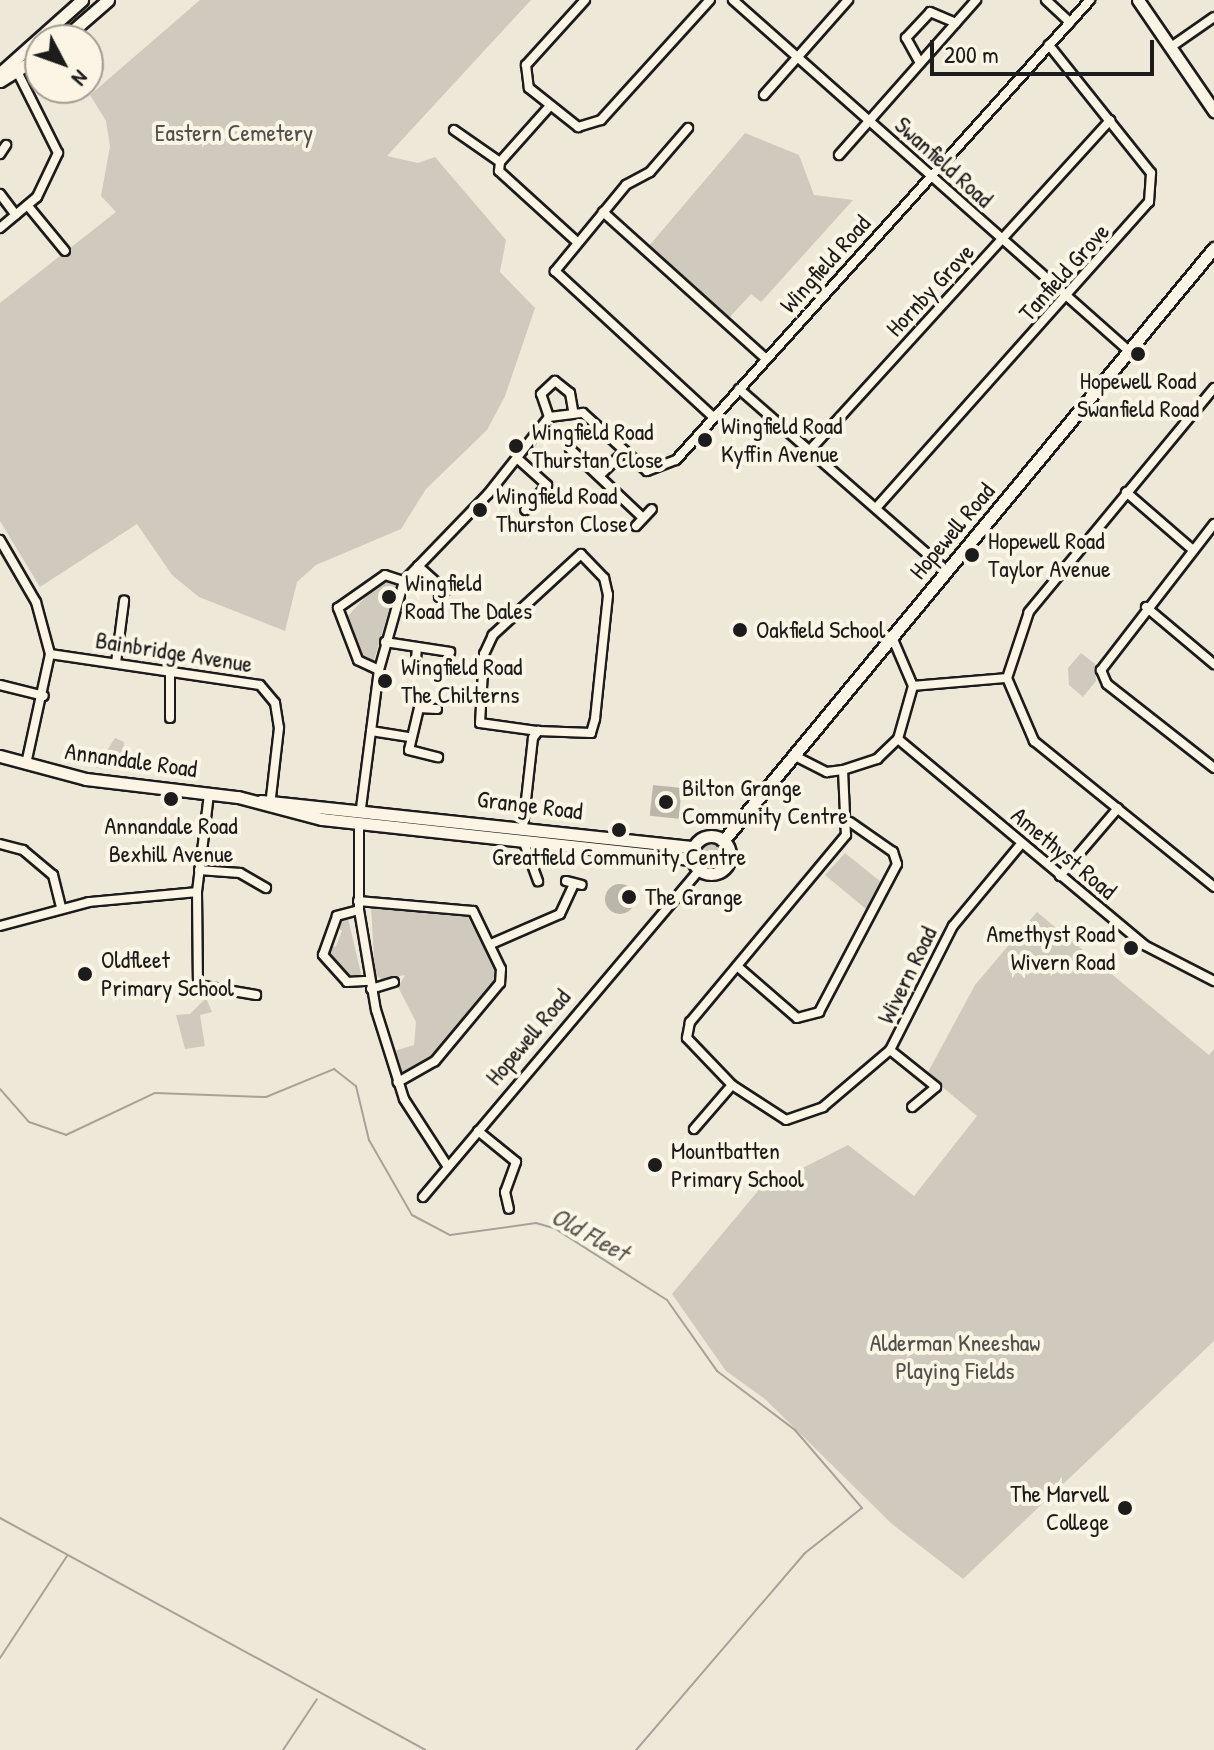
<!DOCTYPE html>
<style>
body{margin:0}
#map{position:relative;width:1214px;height:1750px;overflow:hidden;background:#eee8d9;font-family:"Patrick Hand",sans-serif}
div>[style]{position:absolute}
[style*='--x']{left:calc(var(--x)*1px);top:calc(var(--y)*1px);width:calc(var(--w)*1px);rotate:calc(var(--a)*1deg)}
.green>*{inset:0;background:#cfcabd}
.round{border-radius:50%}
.stream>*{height:2px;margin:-1px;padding:0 1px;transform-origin:1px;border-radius:1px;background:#a7a299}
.building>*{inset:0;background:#bab6aa;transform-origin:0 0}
.roads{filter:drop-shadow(2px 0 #1c1c1c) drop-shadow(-2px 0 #1c1c1c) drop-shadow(0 2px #1c1c1c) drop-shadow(0 -2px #1c1c1c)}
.street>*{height:8px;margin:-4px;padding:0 4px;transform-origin:4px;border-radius:4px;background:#fcf5e5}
.secondary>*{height:11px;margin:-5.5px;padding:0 5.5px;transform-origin:5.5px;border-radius:5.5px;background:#fcf5e5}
.secondary>.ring{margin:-5.5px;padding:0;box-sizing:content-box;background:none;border:11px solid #fcf5e5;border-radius:50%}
.dots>*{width:22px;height:22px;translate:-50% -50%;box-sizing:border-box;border:4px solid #fcf5e5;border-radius:50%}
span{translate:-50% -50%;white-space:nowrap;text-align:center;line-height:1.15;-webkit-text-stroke:8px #fcf5e5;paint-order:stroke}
.park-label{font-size:24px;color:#52504c}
.street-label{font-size:24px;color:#1c1c1c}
.poi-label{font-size:24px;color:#1c1c1c}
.left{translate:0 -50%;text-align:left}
.right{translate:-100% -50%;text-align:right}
.water-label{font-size:26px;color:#5b5854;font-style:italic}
.north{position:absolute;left:24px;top:24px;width:80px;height:80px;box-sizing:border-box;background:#fcf5e5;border:2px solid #a29e95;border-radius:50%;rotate:131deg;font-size:22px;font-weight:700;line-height:32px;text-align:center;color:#1c1c1c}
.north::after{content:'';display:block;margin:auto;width:28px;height:36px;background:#1c1c1c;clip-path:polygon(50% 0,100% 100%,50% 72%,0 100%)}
.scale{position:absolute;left:930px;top:40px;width:224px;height:36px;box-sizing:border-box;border:4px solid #1c1c1c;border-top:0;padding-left:10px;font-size:24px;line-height:28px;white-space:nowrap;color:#1c1c1c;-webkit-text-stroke:6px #fcf5e5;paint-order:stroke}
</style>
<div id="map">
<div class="green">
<i style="clip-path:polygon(200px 0,531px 0,387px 156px,418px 163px,435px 157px,506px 240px,500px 272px,535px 308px,505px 396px,487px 430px,426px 489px,401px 529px,316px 565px,297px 582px,285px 631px,199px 597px,172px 575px,137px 524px,40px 587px,0 521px,0 303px,116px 212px,101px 196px,110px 146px,106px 121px,90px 95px)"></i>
<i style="clip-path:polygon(745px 133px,799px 155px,814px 195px,853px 200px,761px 302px,751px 294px,728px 319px,648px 247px)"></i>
<i style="clip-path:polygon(382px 579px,396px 585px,373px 664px,359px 657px,346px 618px)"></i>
<i style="clip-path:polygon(1081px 653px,1095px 664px,1096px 681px,1083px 697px,1069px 685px,1068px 668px)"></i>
<i style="clip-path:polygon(115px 738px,124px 742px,121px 770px,96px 768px)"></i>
<i class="round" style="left:697px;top:841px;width:28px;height:28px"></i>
<i style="clip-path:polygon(845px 853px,881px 882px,866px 909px,825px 875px)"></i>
<i style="clip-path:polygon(371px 908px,467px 916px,497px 970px,496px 983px,434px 1060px,399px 1080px,391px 1052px,414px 1045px,416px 1022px,398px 987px,405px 975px,382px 980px,375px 974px)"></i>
<i style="clip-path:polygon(1037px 912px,1209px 1055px,1214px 1049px,1214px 1341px,963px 1579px,892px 1524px,765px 1399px,726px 1371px,672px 1294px,768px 1179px,775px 1182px,848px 1145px,914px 1196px,977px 1116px,927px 1074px,975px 985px)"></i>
<i style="clip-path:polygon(347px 914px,362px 978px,354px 982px,326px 949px,336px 946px,342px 931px,335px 925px)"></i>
<i style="clip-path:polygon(206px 998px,212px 1012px,200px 1015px,205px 1046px,185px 1049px,176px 1015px,190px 1014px)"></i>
</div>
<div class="stream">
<i style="--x:0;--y:1089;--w:44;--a:48.7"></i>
<i style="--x:29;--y:1122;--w:39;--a:19"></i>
<i style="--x:66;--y:1135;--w:98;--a:-25.3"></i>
<i style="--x:155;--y:1093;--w:111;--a:2.1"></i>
<i style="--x:266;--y:1097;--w:74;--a:-22.4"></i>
<i style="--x:334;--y:1069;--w:28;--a:38"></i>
<i style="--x:356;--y:1086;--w:56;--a:76.5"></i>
<i style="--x:369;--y:1140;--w:86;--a:60.2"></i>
<i style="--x:412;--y:1215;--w:43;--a:27.8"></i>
<i style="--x:450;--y:1235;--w:87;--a:-7.9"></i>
<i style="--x:536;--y:1223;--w:19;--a:16"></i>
<i style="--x:554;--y:1228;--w:134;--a:32.5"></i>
<i style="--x:667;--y:1300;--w:87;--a:54.8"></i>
<i style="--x:717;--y:1371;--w:98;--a:37.1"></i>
<i style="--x:795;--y:1430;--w:103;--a:49.3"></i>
<i style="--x:862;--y:1508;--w:73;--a:141.7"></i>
<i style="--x:805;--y:1553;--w:260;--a:130.6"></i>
<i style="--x:0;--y:1518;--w:484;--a:28.6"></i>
<i style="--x:0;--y:1658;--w:122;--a:-56.7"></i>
<i style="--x:283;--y:1750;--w:61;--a:-56.3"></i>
</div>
<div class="building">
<i style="left:653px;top:785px;width:29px;height:31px;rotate:6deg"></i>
<i class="round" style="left:605px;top:884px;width:30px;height:30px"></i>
</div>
<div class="roads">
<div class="street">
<i style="--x:585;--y:0;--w:88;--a:132.2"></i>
<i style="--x:526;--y:65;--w:23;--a:83"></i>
<i style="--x:529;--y:88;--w:63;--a:38.5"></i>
<i style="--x:578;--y:127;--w:24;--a:-17"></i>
<i style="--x:601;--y:120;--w:162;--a:-47.8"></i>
<i style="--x:733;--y:0;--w:531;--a:41.56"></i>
<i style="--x:1046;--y:0;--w:33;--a:43"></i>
<i style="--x:1171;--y:47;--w:52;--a:-34.9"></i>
<i style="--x:920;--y:63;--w:29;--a:-119"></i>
<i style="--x:906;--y:38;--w:35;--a:-47"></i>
<i style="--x:930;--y:12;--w:28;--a:23"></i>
<i style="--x:764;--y:95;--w:127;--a:-48.5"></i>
<i style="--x:688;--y:128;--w:58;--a:130.8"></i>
<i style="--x:650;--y:172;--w:27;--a:152"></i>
<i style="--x:626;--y:185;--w:112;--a:129.5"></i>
<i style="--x:555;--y:271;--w:215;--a:42.7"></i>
<i style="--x:454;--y:130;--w:56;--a:34.8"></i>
<i style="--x:500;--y:162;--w:9;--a:96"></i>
<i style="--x:499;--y:171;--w:104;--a:42.3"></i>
<i style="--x:0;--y:154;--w:11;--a:-56"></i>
<i style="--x:839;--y:155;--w:207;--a:-48.5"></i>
<i style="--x:500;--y:162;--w:74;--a:-48.3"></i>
<i style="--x:0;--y:194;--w:26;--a:53"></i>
<i style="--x:28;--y:206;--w:58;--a:50.6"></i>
<i style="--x:603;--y:212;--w:219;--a:42"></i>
<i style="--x:0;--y:228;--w:48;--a:-40"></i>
<i style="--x:37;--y:197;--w:49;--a:-64.5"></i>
<i style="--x:58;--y:153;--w:92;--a:-116.6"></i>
<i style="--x:1214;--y:388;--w:291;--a:129.6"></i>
<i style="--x:1029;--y:612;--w:70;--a:108.4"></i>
<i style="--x:1007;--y:678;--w:69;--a:66.8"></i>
<i style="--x:1034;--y:741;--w:232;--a:39"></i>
<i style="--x:739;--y:389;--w:276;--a:41.2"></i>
<i style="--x:549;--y:417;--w:24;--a:-109"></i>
<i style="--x:541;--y:394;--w:19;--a:-43"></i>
<i style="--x:555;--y:381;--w:19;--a:39"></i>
<i style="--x:570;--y:393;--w:17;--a:80"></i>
<i style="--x:570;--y:449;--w:100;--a:43.4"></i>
<i style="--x:810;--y:450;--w:446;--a:-47.7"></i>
<i style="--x:518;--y:459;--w:39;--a:42"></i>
<i style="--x:547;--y:485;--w:33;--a:131"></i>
<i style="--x:599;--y:476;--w:33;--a:-44"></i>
<i style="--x:1126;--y:492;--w:89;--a:40.9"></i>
<i style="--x:876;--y:508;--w:410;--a:-48.3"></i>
<i style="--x:1149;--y:202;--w:29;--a:-86"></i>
<i style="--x:1151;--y:173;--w:164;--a:-128.6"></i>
<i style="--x:1214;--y:524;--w:185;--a:127.7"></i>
<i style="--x:1101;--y:670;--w:15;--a:67"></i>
<i style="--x:1107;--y:684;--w:136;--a:38.1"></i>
<i style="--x:636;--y:526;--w:23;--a:-47"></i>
<i style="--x:0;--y:540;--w:72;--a:59.9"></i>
<i style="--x:36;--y:602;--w:54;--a:74.9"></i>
<i style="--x:50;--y:654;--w:113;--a:102.3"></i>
<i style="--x:418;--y:566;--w:36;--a:42"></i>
<i style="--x:439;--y:597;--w:21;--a:-45"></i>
<i style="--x:1146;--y:607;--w:89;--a:40"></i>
<i style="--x:385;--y:642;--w:66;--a:8.7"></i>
<i style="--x:50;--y:654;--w:212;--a:8.4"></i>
<i style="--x:260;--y:685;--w:23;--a:50"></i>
<i style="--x:275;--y:703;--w:25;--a:81"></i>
<i style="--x:279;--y:728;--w:79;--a:96.6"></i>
<i style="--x:416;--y:659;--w:12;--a:-85"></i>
<i style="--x:116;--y:663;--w:63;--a:-82.6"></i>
<i style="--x:170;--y:670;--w:48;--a:90"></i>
<i style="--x:379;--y:670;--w:23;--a:-155"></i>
<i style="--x:358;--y:660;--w:56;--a:-111"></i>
<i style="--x:338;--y:608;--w:57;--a:-35.1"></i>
<i style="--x:385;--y:575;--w:20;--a:18"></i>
<i style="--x:0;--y:685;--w:45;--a:14"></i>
<i style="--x:913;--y:686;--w:94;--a:-4.9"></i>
<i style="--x:437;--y:709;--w:18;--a:-177"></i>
<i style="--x:419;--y:708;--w:43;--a:103.4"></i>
<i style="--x:409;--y:750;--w:30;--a:14"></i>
<i style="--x:371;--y:731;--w:39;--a:9"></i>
<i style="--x:898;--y:739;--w:321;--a:39.9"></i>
<i style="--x:1144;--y:945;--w:79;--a:27.2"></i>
<i style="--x:793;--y:755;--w:38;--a:27"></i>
<i style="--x:827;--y:772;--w:16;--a:-7"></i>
<i style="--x:843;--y:770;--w:36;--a:-18"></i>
<i style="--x:877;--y:759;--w:29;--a:-44"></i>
<i style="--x:898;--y:739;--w:55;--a:-74.2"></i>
<i style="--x:913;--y:686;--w:53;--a:-113.2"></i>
<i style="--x:843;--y:770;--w:65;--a:87.4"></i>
<i style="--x:846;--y:835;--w:244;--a:129.8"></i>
<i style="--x:690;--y:1022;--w:16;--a:101"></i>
<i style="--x:687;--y:1038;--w:65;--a:46.2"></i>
<i style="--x:732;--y:1085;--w:64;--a:32.9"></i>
<i style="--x:786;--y:1120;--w:39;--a:-19"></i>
<i style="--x:823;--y:1107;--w:88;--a:-40.4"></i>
<i style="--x:890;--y:1050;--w:139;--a:-63.1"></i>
<i style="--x:953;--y:926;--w:107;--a:-50.3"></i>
<i style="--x:209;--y:794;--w:99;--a:97"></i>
<i style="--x:197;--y:892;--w:93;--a:89.4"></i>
<i style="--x:198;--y:985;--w:59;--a:9.8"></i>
<i style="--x:361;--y:808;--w:139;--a:-82.6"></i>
<i style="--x:379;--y:670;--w:92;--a:-74.3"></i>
<i style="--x:404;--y:581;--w:121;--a:-46"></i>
<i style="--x:488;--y:494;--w:98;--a:-51.6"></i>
<i style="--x:549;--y:417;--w:34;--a:-7"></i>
<i style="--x:583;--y:413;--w:86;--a:42.2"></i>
<i style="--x:647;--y:471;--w:31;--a:-21"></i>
<i style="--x:676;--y:460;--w:619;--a:-48.01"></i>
<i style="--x:359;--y:823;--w:87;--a:90"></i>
<i style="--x:359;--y:910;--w:101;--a:80.4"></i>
<i style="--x:376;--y:1010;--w:93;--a:72.5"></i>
<i style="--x:404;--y:1099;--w:81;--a:57.1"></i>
<i style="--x:523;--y:827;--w:90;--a:-83.6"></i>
<i style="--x:533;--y:738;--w:9;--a:-54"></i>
<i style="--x:538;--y:731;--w:53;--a:2.2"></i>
<i style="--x:591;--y:733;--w:15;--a:-74"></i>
<i style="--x:595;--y:719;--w:125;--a:-84"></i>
<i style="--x:608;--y:595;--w:17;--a:-103"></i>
<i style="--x:604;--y:578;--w:33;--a:-134"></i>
<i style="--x:581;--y:554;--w:120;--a:137.4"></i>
<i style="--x:493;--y:635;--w:21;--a:115"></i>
<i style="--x:484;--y:654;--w:69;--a:93.3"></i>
<i style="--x:480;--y:723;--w:59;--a:7.9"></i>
<i style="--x:523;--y:840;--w:44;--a:69.9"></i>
<i style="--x:0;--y:844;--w:24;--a:15"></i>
<i style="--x:23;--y:850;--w:39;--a:40"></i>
<i style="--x:53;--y:875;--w:34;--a:76"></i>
<i style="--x:199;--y:870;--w:41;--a:4.2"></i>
<i style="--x:240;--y:873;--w:30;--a:30"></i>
<i style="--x:1060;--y:876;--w:89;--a:-49.5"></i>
<i style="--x:566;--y:881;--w:16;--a:14"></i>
<i style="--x:358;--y:901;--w:115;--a:5"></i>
<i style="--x:473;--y:911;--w:64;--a:64.2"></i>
<i style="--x:501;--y:969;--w:14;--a:94"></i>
<i style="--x:500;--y:983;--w:102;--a:129.8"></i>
<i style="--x:435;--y:1061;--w:43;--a:150.4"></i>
<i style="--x:359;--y:910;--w:23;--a:165"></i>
<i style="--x:337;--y:916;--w:41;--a:109.7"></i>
<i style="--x:323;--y:955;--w:36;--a:48"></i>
<i style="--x:347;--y:982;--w:22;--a:-3"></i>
<i style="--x:0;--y:926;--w:92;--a:-15.1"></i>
<i style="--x:89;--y:902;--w:108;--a:-5.3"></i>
<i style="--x:491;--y:944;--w:75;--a:-23.5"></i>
<i style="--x:560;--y:914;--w:31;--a:-65"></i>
<i style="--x:737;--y:966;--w:79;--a:40.9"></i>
<i style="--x:797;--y:1018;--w:23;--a:-15"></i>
<i style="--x:819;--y:1012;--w:167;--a:-62.2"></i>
<i style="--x:897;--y:864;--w:13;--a:-108"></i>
<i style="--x:893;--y:852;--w:52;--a:-145.1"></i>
<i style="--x:371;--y:989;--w:24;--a:-17"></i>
<i style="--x:890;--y:1050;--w:59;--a:38.8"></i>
<i style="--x:936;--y:1087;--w:31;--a:140"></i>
<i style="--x:694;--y:1129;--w:58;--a:-49.2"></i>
<i style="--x:478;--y:1131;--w:49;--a:39.2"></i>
<i style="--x:516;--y:1162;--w:32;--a:110"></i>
<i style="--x:505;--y:1192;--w:17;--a:77"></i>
<i style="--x:423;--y:1197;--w:428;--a:-49.8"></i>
</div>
<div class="secondary">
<i style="--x:1138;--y:0;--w:135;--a:55.6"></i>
<i style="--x:62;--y:40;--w:61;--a:-41"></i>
<i style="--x:0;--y:73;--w:110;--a:-41.7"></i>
<i style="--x:0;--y:81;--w:47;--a:-32"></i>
<i style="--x:0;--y:756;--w:89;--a:15"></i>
<i style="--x:86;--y:779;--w:153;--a:6.8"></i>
<i style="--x:238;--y:797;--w:87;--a:14.7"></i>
<i style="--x:322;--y:819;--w:373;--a:6.2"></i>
<i style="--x:261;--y:801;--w:435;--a:6.1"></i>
<i class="ring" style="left:692px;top:836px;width:27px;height:27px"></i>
<i style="--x:723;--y:841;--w:770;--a:-50.38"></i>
</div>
</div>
<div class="dots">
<i style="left:1138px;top:354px;background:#1c1c1c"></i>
<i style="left:705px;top:440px;background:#1c1c1c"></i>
<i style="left:516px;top:446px;background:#1c1c1c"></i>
<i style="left:480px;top:510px;background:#1c1c1c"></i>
<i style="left:972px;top:555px;background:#1c1c1c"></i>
<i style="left:389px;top:597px;background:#1c1c1c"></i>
<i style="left:740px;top:630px;background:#1c1c1c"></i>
<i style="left:385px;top:681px;background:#1c1c1c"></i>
<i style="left:171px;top:799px;background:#1c1c1c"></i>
<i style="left:666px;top:802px;background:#1c1c1c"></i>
<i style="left:619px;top:830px;background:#1c1c1c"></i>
<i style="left:629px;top:897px;background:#1c1c1c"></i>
<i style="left:1131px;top:948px;background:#1c1c1c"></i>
<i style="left:85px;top:974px;background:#1c1c1c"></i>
<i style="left:655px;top:1165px;background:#1c1c1c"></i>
<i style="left:1125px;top:1508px;background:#1c1c1c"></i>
</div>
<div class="park-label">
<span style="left:234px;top:133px">Eastern Cemetery</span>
<span style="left:955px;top:1357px">Alderman Kneeshaw<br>Playing Fields</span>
</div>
<div class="street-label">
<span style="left:944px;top:162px;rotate:42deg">Swanfield Road</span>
<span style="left:825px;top:264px;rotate:-48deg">Wingfield Road</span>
<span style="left:1064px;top:272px;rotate:-48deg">Tanfield Grove</span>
<span style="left:930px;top:290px;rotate:-47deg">Hornby Grove</span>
<span style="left:952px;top:531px;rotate:-50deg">Hopewell Road</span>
<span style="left:174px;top:652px;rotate:9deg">Bainbridge Avenue</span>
<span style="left:131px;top:760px;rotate:8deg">Annandale Road</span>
<span style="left:530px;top:805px;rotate:7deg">Grange Road</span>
<span style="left:1064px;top:853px;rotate:40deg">Amethyst Road</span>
<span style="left:907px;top:975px;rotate:-64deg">Wivern Road</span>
<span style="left:528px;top:1037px;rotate:-50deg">Hopewell Road</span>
</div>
<div class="poi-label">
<span style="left:1138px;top:395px">Hopewell Road<br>Swanfield Road</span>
<span class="left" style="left:721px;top:440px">Wingfield Road<br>Kyffin Avenue</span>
<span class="left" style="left:532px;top:446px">Wingfield Road<br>Thurstan Close</span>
<span class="left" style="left:496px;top:510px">Wingfield Road<br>Thurston Close</span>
<span class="left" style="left:988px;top:555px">Hopewell Road<br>Taylor Avenue</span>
<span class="left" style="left:405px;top:597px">Wingfield<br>Road The Dales</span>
<span class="left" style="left:756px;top:630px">Oakfield School</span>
<span class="left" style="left:401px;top:681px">Wingfield Road<br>The Chilterns</span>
<span class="left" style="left:682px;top:802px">Bilton Grange<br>Community Centre</span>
<span style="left:171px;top:840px">Annandale Road<br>Bexhill Avenue</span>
<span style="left:619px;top:857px">Greatfield Community Centre</span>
<span class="left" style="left:645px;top:897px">The Grange</span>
<span class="right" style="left:1115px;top:948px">Amethyst Road<br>Wivern Road</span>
<span class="left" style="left:101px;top:974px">Oldfleet<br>Primary School</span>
<span class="left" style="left:671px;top:1165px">Mountbatten<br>Primary School</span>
<span class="right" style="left:1109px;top:1508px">The Marvell<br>College</span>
</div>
<div class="water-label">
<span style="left:590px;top:1234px;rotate:29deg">Old Fleet</span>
</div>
<div class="north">N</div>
<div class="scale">200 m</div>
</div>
